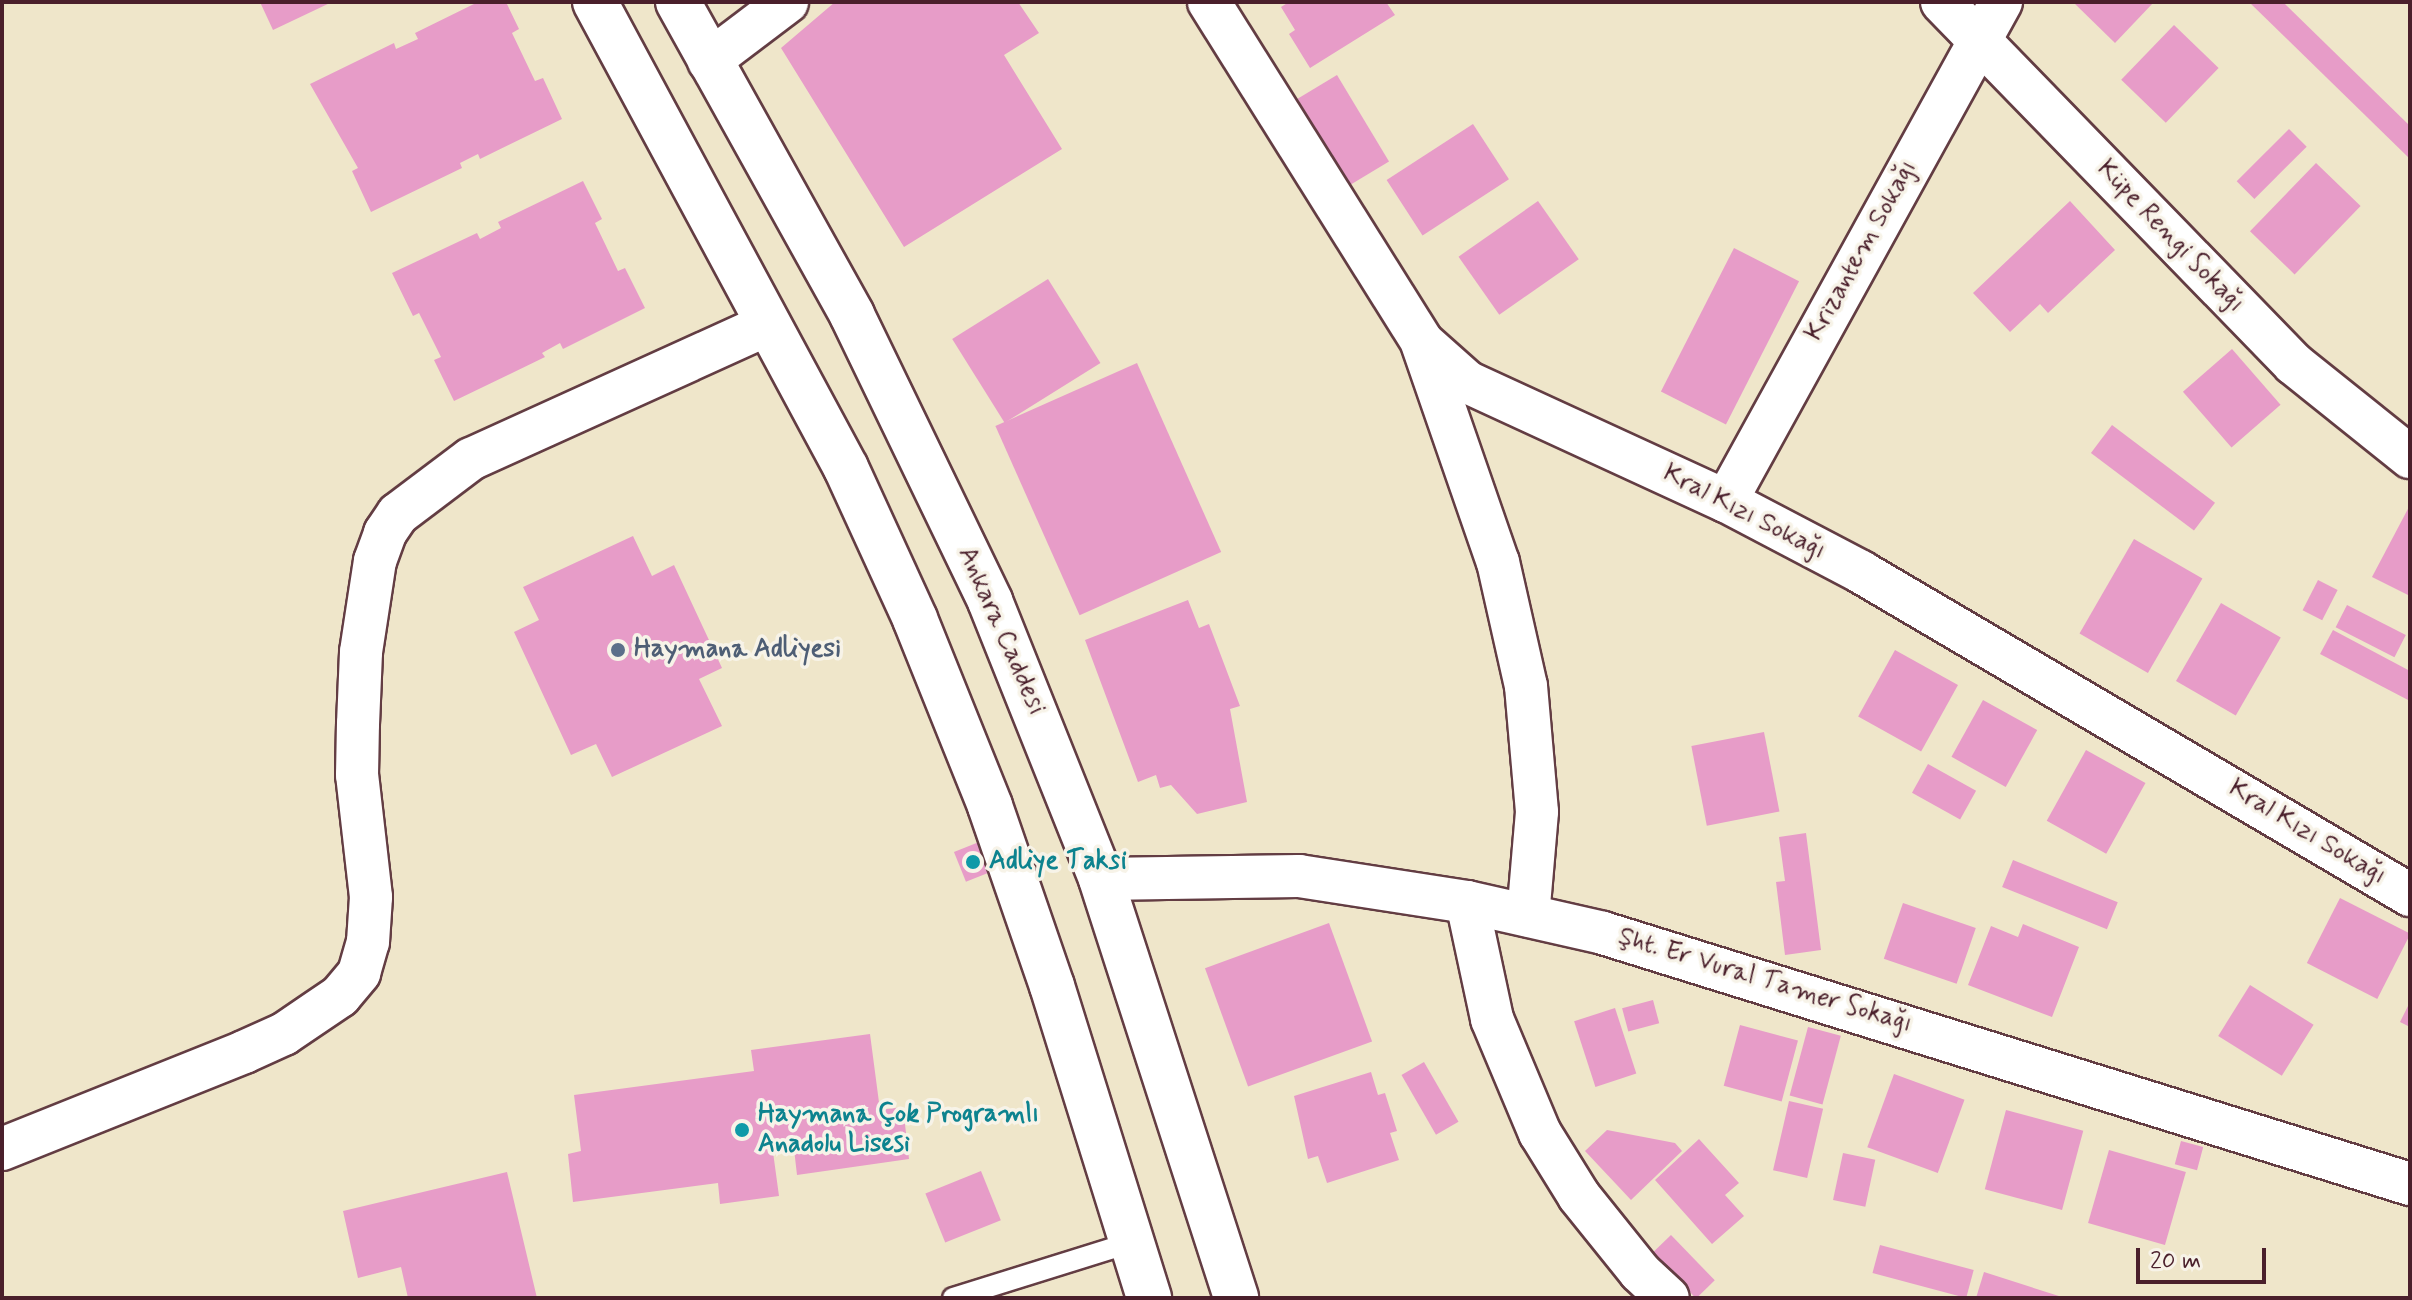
<!DOCTYPE html>
<meta charset="utf-8">
<style>
body{margin:0}
#map{position:relative;width:2412px;height:1300px;overflow:hidden;background:#efe6ca;font-family:Mynerve,sans-serif}
div>[style]{position:absolute}
[style*='--x']{left:calc(var(--x)*1px);top:calc(var(--y)*1px);width:calc(var(--w)*1px);rotate:calc(var(--a)*1deg)}
.building>*{inset:0;background:#e79cc8;transform-origin:0 0}
.roads{filter:drop-shadow(2px 0 #633d43) drop-shadow(-2px 0 #633d43) drop-shadow(0 2px #633d43) drop-shadow(0 -2px #633d43)}
.lane>*{height:20px;margin:-10px;padding:0 10px;transform-origin:10px;border-radius:10px;background:#fff}
.street>*{height:42px;margin:-21px;padding:0 21px;transform-origin:21px;border-radius:21px;background:#fff}
.primary>*{height:44px;margin:-22px;padding:0 22px;transform-origin:22px;border-radius:22px;background:#fff}
.dots>*{width:22px;height:22px;translate:-50% -50%;box-sizing:border-box;border:4px solid #f7f3e8;border-radius:50%}
span{translate:-50% -50%;white-space:nowrap;text-align:center;line-height:1.15;-webkit-text-stroke:7px #f7f3e8;paint-order:stroke}
.street-label{font-size:26px;color:#4a1f2b}
.service-label{font-size:26px;color:#4e5e75;font-weight:700}
.left{translate:0 -50%;text-align:left}
.culture-label{font-size:26px;color:#0d838f;font-weight:700}
.frame{position:absolute;inset:0;border:4px solid #4a1f2b;pointer-events:none}
.scale{position:absolute;left:2136px;top:1248px;width:130px;height:36px;box-sizing:border-box;border:4px solid #4a1f2b;border-top:0;padding-left:10px;font-size:24px;line-height:28px;white-space:nowrap;color:#4a1f2b;-webkit-text-stroke:6px #f7f3e8;paint-order:stroke}
</style>
<div id="map">
<div class="building">
<i style="clip-path:polygon(260px 2px,332px 2px,273px 30px)"></i>
<i style="clip-path:polygon(478px 2px,506px 2px,519px 29px,512px 33px,535px 81px,543px 78px,562px 119px,480px 159px,478px 154px,460px 163px,462px 168px,371px 212px,352px 171px,358px 168px,310px 84px,394px 43px,396px 49px,418px 39px,415px 33px)"></i>
<i style="clip-path:polygon(835px 2px,1018px 2px,1039px 33px,1004px 55px,1062px 149px,904px 247px,781px 48px)"></i>
<i style="clip-path:polygon(1289px 2px,1386px 2px,1395px 15px,1310px 68px,1289px 34px,1295px 30px,1281px 7px)"></i>
<i style="clip-path:polygon(2073px 2px,2154px 2px,2115px 43px)"></i>
<i style="clip-path:polygon(2249px 2px,2283px 2px,2410px 126px,2410px 159px)"></i>
<i style="left:2174px;top:25px;width:62px;height:76px;rotate:44deg"></i>
<i style="left:1337px;top:75px;width:101px;height:46px;rotate:59deg"></i>
<i style="left:1473px;top:124px;width:66px;height:103px;rotate:57deg"></i>
<i style="left:2289px;top:129px;width:25px;height:74px;rotate:45deg"></i>
<i style="left:2316px;top:163px;width:62px;height:95px;rotate:44deg"></i>
<i style="clip-path:polygon(583px 181px,602px 219px,595px 223px,618px 271px,625px 268px,645px 308px,563px 349px,560px 343px,542px 353px,545px 357px,454px 401px,434px 360px,441px 357px,419px 313px,413px 316px,392px 273px,477px 233px,480px 239px,501px 228px,498px 222px)"></i>
<i style="left:1538px;top:201px;width:71px;height:97px;rotate:55deg"></i>
<i style="clip-path:polygon(2070px 201px,2115px 250px,2048px 313px,2040px 304px,2010px 332px,1973px 293px)"></i>
<i style="left:1734px;top:248px;width:73px;height:161px;rotate:27deg"></i>
<i style="left:1048px;top:279px;width:99px;height:113px;rotate:58deg"></i>
<i style="left:2232px;top:349px;width:74px;height:65px;rotate:49deg"></i>
<i style="left:1137px;top:363px;width:207px;height:155px;rotate:66deg"></i>
<i style="left:2112px;top:425px;width:129px;height:35px;rotate:37deg"></i>
<i style="clip-path:polygon(2410px 505px,2410px 596px,2372px 577px)"></i>
<i style="clip-path:polygon(633px 536px,652px 576px,674px 565px,722px 668px,699px 679px,722px 726px,612px 777px,596px 744px,571px 755px,514px 632px,539px 620px,523px 587px)"></i>
<i style="left:2134px;top:539px;width:79px;height:109px;rotate:30deg"></i>
<i style="left:2318px;top:580px;width:22px;height:34px;rotate:27deg"></i>
<i style="clip-path:polygon(1188px 600px,1199px 628px,1209px 624px,1240px 706px,1230px 709px,1247px 802px,1197px 814px,1171px 785px,1160px 788px,1156px 775px,1138px 782px,1085px 640px)"></i>
<i style="left:2221px;top:603px;width:69px;height:90px;rotate:30deg"></i>
<i style="left:2347px;top:605px;width:66px;height:25px;rotate:27deg"></i>
<i style="clip-path:polygon(2333px 630px,2410px 671px,2410px 701px,2320px 654px)"></i>
<i style="left:1895px;top:650px;width:72px;height:76px;rotate:29deg"></i>
<i style="left:1983px;top:700px;width:62px;height:65px;rotate:29deg"></i>
<i style="left:1764px;top:732px;width:81px;height:74px;rotate:79deg"></i>
<i style="left:2086px;top:750px;width:68px;height:81px;rotate:29deg"></i>
<i style="left:1928px;top:764px;width:55px;height:33px;rotate:29deg"></i>
<i style="clip-path:polygon(1806px 833px,1821px 950px,1785px 955px,1776px 882px,1785px 881px,1779px 837px)"></i>
<i style="left:979px;top:842px;width:32px;height:27px;rotate:68deg"></i>
<i style="left:2013px;top:860px;width:113px;height:29px;rotate:22deg"></i>
<i style="left:2340px;top:898px;width:79px;height:73px;rotate:27deg"></i>
<i style="left:1903px;top:903px;width:77px;height:59px;rotate:19deg"></i>
<i style="left:1329px;top:923px;width:126px;height:132px;rotate:70deg"></i>
<i style="clip-path:polygon(2023px 924px,2079px 947px,2052px 1017px,1968px 985px,1991px 926px,2018px 937px)"></i>
<i style="left:2250px;top:985px;width:75px;height:60px;rotate:32deg"></i>
<i style="left:1653px;top:1000px;width:24px;height:32px;rotate:75deg"></i>
<i style="clip-path:polygon(2410px 1002px,2410px 1027px,2400px 1022px)"></i>
<i style="left:1615px;top:1008px;width:69px;height:43px;rotate:72deg"></i>
<i style="left:1740px;top:1025px;width:60px;height:63px;rotate:15deg"></i>
<i style="left:1808px;top:1027px;width:34px;height:71px;rotate:15deg"></i>
<i style="clip-path:polygon(870px 1034px,880px 1110px,903px 1107px,909px 1159px,797px 1175px,794px 1149px,773px 1152px,779px 1196px,720px 1204px,718px 1183px,573px 1202px,568px 1154px,581px 1151px,574px 1095px,754px 1071px,751px 1050px)"></i>
<i style="left:1424px;top:1062px;width:69px;height:26px;rotate:60deg"></i>
<i style="clip-path:polygon(1371px 1072px,1378px 1095px,1385px 1093px,1397px 1131px,1390px 1133px,1399px 1160px,1327px 1183px,1318px 1156px,1308px 1159px,1294px 1096px)"></i>
<i style="left:1894px;top:1074px;width:75px;height:78px;rotate:20deg"></i>
<i style="left:1789px;top:1101px;width:35px;height:71px;rotate:13deg"></i>
<i style="left:2006px;top:1110px;width:80px;height:82px;rotate:15deg"></i>
<i style="clip-path:polygon(1607px 1130px,1675px 1143px,1682px 1151px,1631px 1200px,1585px 1151px)"></i>
<i style="clip-path:polygon(1699px 1139px,1739px 1183px,1725px 1195px,1744px 1216px,1712px 1244px,1655px 1180px)"></i>
<i style="left:2181px;top:1141px;width:23px;height:24px;rotate:15deg"></i>
<i style="left:2109px;top:1150px;width:80px;height:76px;rotate:16deg"></i>
<i style="left:1843px;top:1153px;width:33px;height:48px;rotate:12deg"></i>
<i style="left:981px;top:1171px;width:53px;height:60px;rotate:68deg"></i>
<i style="clip-path:polygon(507px 1172px,537px 1298px,408px 1298px,401px 1267px,358px 1278px,343px 1211px)"></i>
<i style="left:1671px;top:1235px;width:63px;height:26px;rotate:46deg"></i>
<i style="left:1880px;top:1245px;width:97px;height:29px;rotate:15deg"></i>
<i style="clip-path:polygon(1984px 1272px,2062px 1297px,2062px 1298px,1976px 1298px)"></i>
</div>
<div class="roads">
<div class="lane">
<i style="--x:953;--y:1298;--w:189;--a:-17.3"></i>
</div>
<div class="street">
<i style="--x:1209;--y:2;--w:401;--a:57.9"></i>
<i style="--x:1422;--y:342;--w:60;--a:41.6"></i>
<i style="--x:1467;--y:382;--w:285;--a:24.7"></i>
<i style="--x:1726;--y:501;--w:153;--a:27.7"></i>
<i style="--x:1861;--y:572;--w:637;--a:30.47"></i>
<i style="--x:1942;--y:2;--w:505;--a:45.8"></i>
<i style="--x:2294;--y:364;--w:149;--a:38.7"></i>
<i style="--x:709;--y:61;--w:98;--a:-37.1"></i>
<i style="--x:1423;--y:346;--w:229;--a:70.9"></i>
<i style="--x:1498;--y:562;--w:127;--a:77.3"></i>
<i style="--x:1526;--y:686;--w:126;--a:85"></i>
<i style="--x:1537;--y:812;--w:104;--a:94.9"></i>
<i style="--x:1726;--y:501;--w:570;--a:-61.14"></i>
<i style="--x:1101;--y:879;--w:198;--a:-0.9"></i>
<i style="--x:1299;--y:876;--w:170;--a:8.8"></i>
<i style="--x:1467;--y:902;--w:139;--a:12.8"></i>
<i style="--x:1603;--y:933;--w:845;--a:17.28"></i>
<i style="--x:1467;--y:902;--w:120;--a:77.9"></i>
<i style="--x:1492;--y:1019;--w:124;--a:67.2"></i>
<i style="--x:1540;--y:1133;--w:74;--a:58.2"></i>
<i style="--x:1579;--y:1196;--w:97;--a:51.2"></i>
<i style="--x:1640;--y:1272;--w:38;--a:43"></i>
<i style="--x:2;--y:1149;--w:261;--a:-21.8"></i>
<i style="--x:244;--y:1052;--w:44;--a:-24.2"></i>
<i style="--x:284;--y:1034;--w:68;--a:-34.2"></i>
<i style="--x:340;--y:996;--w:30;--a:-50"></i>
<i style="--x:359;--y:973;--w:32;--a:-74"></i>
<i style="--x:368;--y:942;--w:45;--a:-86.2"></i>
<i style="--x:371;--y:897;--w:123;--a:-96.5"></i>
<i style="--x:357;--y:775;--w:51;--a:-88.9"></i>
<i style="--x:358;--y:724;--w:72;--a:-87.6"></i>
<i style="--x:361;--y:652;--w:92;--a:-81.3"></i>
<i style="--x:375;--y:561;--w:30;--a:-70"></i>
<i style="--x:385;--y:533;--w:23;--a:-56"></i>
<i style="--x:398;--y:514;--w:91;--a:-37"></i>
<i style="--x:471;--y:459;--w:327;--a:-24.4"></i>
</div>
<div class="primary">
<i style="--x:595;--y:2;--w:529;--a:61.69"></i>
<i style="--x:846;--y:468;--w:166;--a:65.4"></i>
<i style="--x:915;--y:619;--w:201;--a:68.1"></i>
<i style="--x:990;--y:806;--w:190;--a:71"></i>
<i style="--x:1052;--y:986;--w:327;--a:72.7"></i>
<i style="--x:678;--y:2;--w:358;--a:60.9"></i>
<i style="--x:852;--y:315;--w:318;--a:64.2"></i>
<i style="--x:990;--y:601;--w:299;--a:68.2"></i>
<i style="--x:1101;--y:879;--w:440;--a:72.1"></i>
</div>
</div>
<div class="dots">
<i style="left:618px;top:650px;background:#5c6f8a"></i>
<i style="left:973px;top:862px;background:#0f9aa8"></i>
<i style="left:742px;top:1130px;background:#0f9aa8"></i>
</div>
<div class="street-label">
<span style="left:2170px;top:237px;rotate:46deg">Küpe Rengi Sokağı</span>
<span style="left:1862px;top:251px;rotate:-61deg">Krizantem Sokağı</span>
<span style="left:1744px;top:513px;rotate:27deg">Kral Kızı Sokağı</span>
<span style="left:1001px;top:631px;rotate:66deg">Ankara Caddesi</span>
<span style="left:2307px;top:833px;rotate:31deg">Kral Kızı Sokağı</span>
<span style="left:1765px;top:981px;rotate:17deg">Şht. Er Vural Tamer Sokağı</span>
</div>
<div class="service-label">
<span class="left" style="left:634px;top:650px">Haymana Adliyesi</span>
</div>
<div class="culture-label">
<span class="left" style="left:989px;top:862px">Adliye Taksi</span>
<span class="left" style="left:758px;top:1130px">Haymana Çok Programlı<br>Anadolu Lisesi</span>
</div>
<div class="frame"></div>
<div class="scale">20 m</div>
</div>
